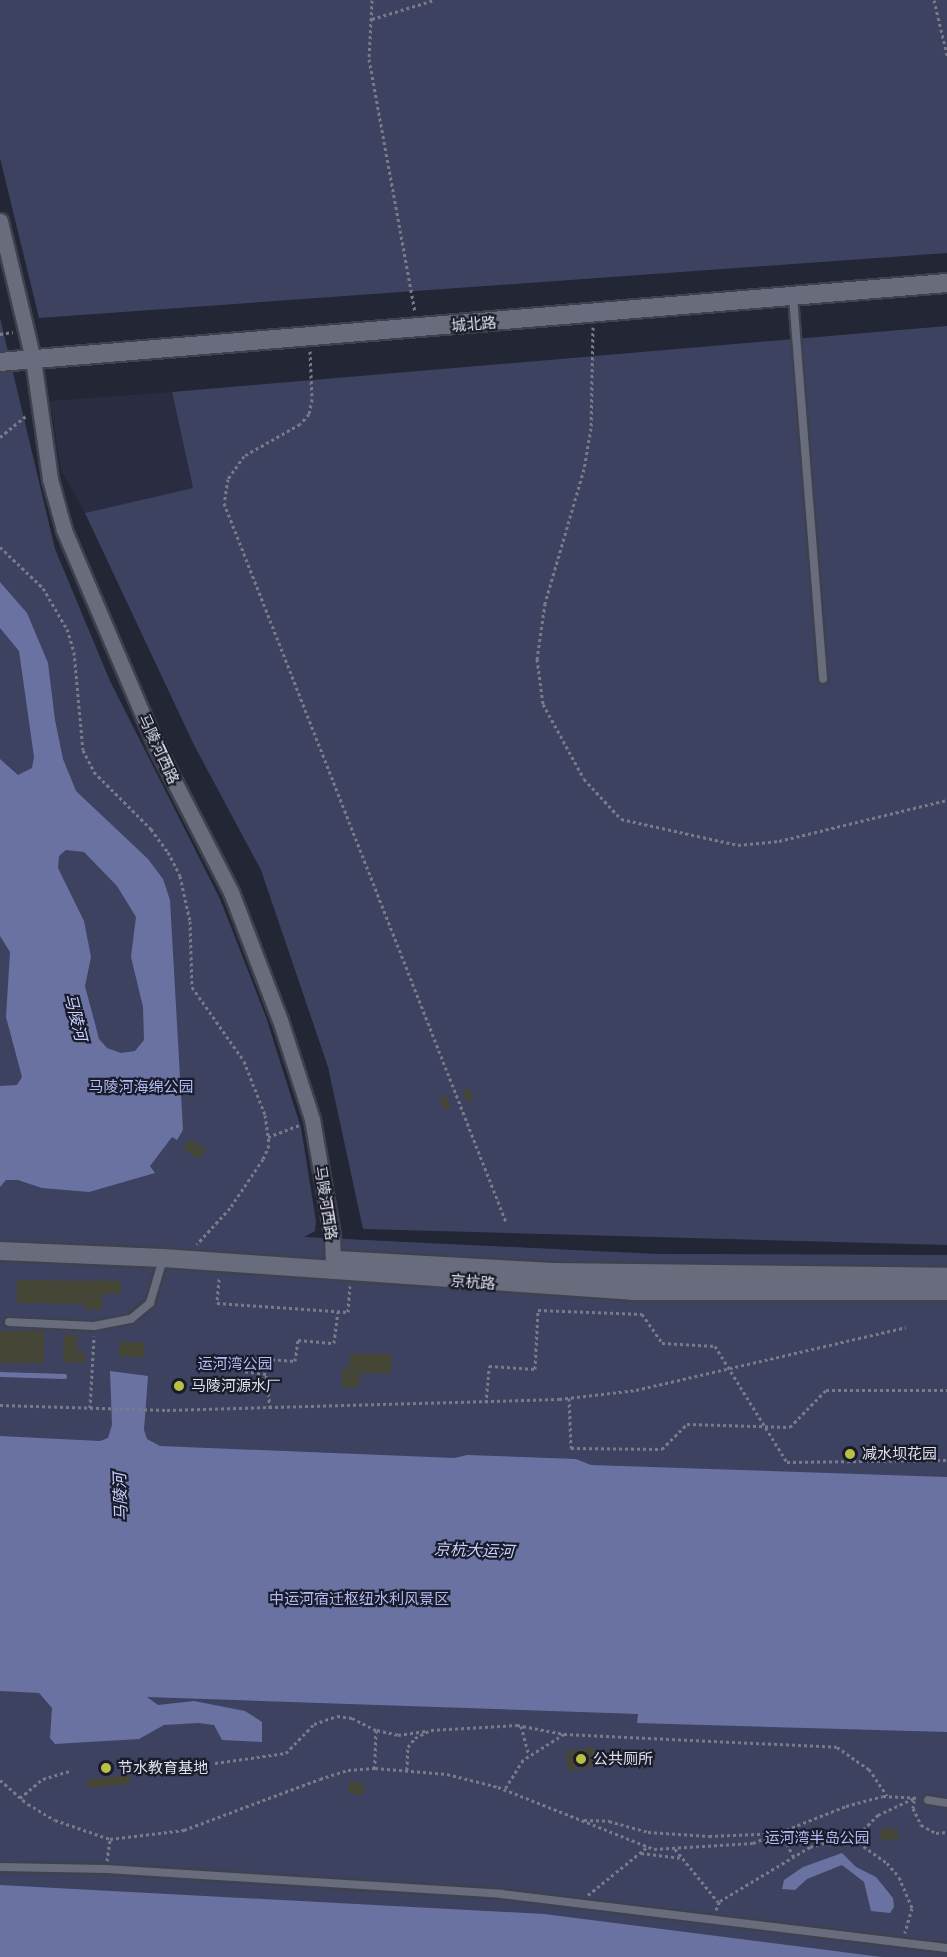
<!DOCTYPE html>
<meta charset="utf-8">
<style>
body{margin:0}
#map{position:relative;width:947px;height:1957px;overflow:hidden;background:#232635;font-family:Quicksand,"Noto Sans SC",sans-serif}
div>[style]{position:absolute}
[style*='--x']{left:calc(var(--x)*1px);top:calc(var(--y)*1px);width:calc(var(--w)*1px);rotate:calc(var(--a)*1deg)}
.built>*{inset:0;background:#2a2d42}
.green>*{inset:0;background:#3d4260}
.water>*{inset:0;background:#6a72a2}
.stream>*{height:4.5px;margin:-2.25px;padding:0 2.25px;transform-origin:2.25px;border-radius:2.25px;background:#6a72a2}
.building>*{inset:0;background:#454635;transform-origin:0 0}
.path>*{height:3px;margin-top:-1.5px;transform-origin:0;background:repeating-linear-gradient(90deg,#797b88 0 3px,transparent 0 6px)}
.roads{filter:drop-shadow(2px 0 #3f414d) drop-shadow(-2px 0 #3f414d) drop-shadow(0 2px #3f414d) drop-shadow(0 -2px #3f414d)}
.service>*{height:8px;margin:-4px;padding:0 4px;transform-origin:4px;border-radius:4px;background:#686c7d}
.minor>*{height:15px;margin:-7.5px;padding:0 7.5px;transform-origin:7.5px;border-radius:7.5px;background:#686c7d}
.tertiary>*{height:18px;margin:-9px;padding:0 9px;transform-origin:9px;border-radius:9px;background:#686c7d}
.dots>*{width:16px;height:16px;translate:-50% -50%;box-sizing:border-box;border:3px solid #1a1c2b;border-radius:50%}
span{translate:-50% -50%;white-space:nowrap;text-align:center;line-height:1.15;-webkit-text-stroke:4.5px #1a1c2b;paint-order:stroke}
.street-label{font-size:15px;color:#dee0ea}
.park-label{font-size:15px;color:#b1bcf7}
.poi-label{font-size:15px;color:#dee0ea}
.left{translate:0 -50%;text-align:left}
.water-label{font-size:16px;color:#c8d1fe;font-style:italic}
</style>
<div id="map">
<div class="built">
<i style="clip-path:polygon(172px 392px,193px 488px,85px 513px,61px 470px,50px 401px)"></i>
</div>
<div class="green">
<i style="clip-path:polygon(0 0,947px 0,947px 253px,39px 318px,0 158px)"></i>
<i style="clip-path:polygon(0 318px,55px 549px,110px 681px,220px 899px,266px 1017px,301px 1128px,316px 1221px,315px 1231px,304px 1237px,658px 1254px,947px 1255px,947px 1957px,0 1957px)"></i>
<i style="clip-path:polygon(947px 326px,947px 1245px,363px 1229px,328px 1067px,261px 870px,194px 745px,85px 513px,193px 488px,172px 392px)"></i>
</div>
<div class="water">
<i style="clip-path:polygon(evenodd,0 582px,27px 613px,48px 663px,55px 720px,63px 759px,76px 791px,148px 859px,163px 879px,170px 900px,183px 1130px,177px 1140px,172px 1137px,150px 1166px,155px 1173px,89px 1192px,42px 1188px,18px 1180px,6px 1180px,0 1187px,0 1086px,17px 1085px,22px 1077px,6px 1017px,10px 952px,0 936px,0 759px,18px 775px,32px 768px,34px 757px,19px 651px,0 628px,0 582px,66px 850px,84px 852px,117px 886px,136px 917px,131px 957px,143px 1007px,144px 1040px,135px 1051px,121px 1053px,107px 1048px,99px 1039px,85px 986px,91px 957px,84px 921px,58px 868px,59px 856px,66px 850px)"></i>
<i style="clip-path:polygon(110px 1371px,148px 1376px,144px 1430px,147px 1439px,160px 1446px,455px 1458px,467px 1455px,576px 1459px,591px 1465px,947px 1477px,947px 1732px,637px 1723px,638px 1714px,147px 1697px,158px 1705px,194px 1701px,245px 1711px,262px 1722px,262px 1742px,222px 1740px,214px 1725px,199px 1723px,164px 1725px,139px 1739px,55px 1744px,50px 1738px,52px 1708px,39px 1693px,0 1691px,0 1436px,100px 1441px,108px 1438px,112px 1425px)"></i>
<i style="clip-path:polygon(842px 1853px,856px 1867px,876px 1877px,893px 1898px,894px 1907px,890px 1913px,871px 1911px,864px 1882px,842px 1865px,807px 1879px,795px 1890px,782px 1889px,784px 1880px,803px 1867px)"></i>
<i style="clip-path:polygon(0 1885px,544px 1914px,882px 1957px,0 1957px)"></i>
</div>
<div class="stream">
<i style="--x:0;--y:1374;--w:64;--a:1.8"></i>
</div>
<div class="building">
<i style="left:469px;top:1088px;width:12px;height:7px;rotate:66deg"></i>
<i style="left:447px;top:1096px;width:12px;height:8px;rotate:70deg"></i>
<i style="left:190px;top:1139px;width:19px;height:12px;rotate:32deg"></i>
<i style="clip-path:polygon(17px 1280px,121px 1281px,121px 1294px,102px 1294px,102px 1310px,84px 1309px,84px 1304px,17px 1303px)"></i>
<i style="left:0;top:1331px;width:44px;height:32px"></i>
<i style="clip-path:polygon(64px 1335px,77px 1335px,77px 1351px,85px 1352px,85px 1363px,63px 1362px)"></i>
<i style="left:120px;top:1341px;width:25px;height:15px;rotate:5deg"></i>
<i style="clip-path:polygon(350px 1354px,391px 1354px,391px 1373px,359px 1373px,359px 1387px,342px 1388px,342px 1367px,350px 1367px)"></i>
<i style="left:594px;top:1747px;width:19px;height:29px;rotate:81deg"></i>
<i style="left:129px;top:1775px;width:9px;height:42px;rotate:84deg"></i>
<i style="left:350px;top:1781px;width:15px;height:12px;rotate:11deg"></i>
<i style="left:881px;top:1828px;width:17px;height:12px;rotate:3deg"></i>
</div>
<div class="path">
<i style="--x:372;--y:0;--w:59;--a:92.9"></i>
<i style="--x:369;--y:59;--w:257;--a:79.7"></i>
<i style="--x:934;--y:0;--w:57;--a:76.7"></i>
<i style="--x:372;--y:19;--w:65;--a:-17"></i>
<i style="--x:593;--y:327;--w:101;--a:91.1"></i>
<i style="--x:591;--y:428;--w:42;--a:99.7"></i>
<i style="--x:584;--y:469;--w:140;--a:106.2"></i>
<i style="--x:545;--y:603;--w:57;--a:98.1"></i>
<i style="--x:537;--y:659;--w:45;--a:82.4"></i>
<i style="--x:543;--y:704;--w:85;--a:61.3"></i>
<i style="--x:584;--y:779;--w:54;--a:47.2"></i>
<i style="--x:621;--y:819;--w:120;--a:12.5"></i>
<i style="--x:738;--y:845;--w:41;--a:-5.6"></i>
<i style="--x:779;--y:841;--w:173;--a:-13.7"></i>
<i style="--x:0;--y:334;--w:13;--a:-9"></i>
<i style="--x:310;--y:351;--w:48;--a:87.6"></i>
<i style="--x:312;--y:399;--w:15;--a:101"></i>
<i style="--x:309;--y:414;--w:13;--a:132"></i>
<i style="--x:300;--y:424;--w:64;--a:150.3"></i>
<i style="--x:244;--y:456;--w:28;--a:125"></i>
<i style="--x:228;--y:479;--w:24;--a:99"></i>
<i style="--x:224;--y:503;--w:772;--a:68.58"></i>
<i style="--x:0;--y:437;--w:33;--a:-39"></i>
<i style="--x:0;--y:547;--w:59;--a:43.6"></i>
<i style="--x:43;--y:588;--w:48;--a:59.7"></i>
<i style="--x:67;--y:629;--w:24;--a:73"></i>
<i style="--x:74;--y:652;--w:98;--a:84.8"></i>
<i style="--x:83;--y:750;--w:25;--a:63"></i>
<i style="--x:94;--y:772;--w:81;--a:45"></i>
<i style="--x:151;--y:829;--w:29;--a:54"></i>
<i style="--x:168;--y:852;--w:27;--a:63"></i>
<i style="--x:180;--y:876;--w:46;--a:77.5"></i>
<i style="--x:190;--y:921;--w:66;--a:88.3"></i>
<i style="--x:192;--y:987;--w:90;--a:54.9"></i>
<i style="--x:244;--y:1061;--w:58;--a:68.7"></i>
<i style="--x:265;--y:1115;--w:30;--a:82"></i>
<i style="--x:269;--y:1145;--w:15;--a:113"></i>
<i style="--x:263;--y:1159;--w:59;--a:124"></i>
<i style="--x:230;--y:1208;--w:49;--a:132.5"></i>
<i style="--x:268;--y:1137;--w:34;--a:-21"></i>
<i style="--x:219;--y:1279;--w:24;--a:95"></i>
<i style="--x:217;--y:1303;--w:131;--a:3.9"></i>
<i style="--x:348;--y:1312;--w:26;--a:-86"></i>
<i style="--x:569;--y:1398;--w:50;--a:87.7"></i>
<i style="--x:571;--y:1448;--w:91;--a:0.6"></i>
<i style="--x:662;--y:1449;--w:35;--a:-45"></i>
<i style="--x:687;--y:1424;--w:103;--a:1.7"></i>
<i style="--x:790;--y:1427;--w:52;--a:-45.8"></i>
<i style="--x:826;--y:1390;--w:121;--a:0"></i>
<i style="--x:486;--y:1403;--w:37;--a:-85"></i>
<i style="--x:489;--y:1366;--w:46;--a:3.7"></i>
<i style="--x:535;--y:1369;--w:59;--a:-87.1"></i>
<i style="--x:538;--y:1310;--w:104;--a:2.2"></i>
<i style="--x:642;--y:1314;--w:35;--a:55"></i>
<i style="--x:662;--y:1343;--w:53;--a:3.2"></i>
<i style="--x:715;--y:1346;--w:137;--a:58.2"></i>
<i style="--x:787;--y:1462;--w:160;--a:-0.7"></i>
<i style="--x:0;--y:1405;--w:167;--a:1.7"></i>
<i style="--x:167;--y:1410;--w:392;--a:-1.6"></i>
<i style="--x:559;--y:1399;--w:78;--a:-6.7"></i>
<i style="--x:636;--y:1390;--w:277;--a:-13.1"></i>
<i style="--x:90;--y:1408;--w:72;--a:-86.8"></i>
<i style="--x:270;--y:1408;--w:34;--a:-97"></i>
<i style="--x:266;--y:1374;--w:24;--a:-173"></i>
<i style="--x:242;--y:1371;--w:14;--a:-90"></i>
<i style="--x:242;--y:1357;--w:53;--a:4.3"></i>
<i style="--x:295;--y:1361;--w:21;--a:-82"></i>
<i style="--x:298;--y:1340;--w:36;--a:5"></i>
<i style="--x:334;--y:1343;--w:31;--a:-83"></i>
<i style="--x:521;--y:1726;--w:30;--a:75"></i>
<i style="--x:377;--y:1730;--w:22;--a:13"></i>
<i style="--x:398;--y:1735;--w:28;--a:-8"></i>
<i style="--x:564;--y:1734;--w:273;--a:2.7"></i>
<i style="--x:837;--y:1747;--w:39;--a:35"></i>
<i style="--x:869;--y:1769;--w:32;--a:56"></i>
<i style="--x:215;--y:1763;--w:72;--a:-8"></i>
<i style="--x:286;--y:1753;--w:40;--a:-46"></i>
<i style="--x:314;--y:1724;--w:24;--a:-19"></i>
<i style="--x:337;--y:1716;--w:15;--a:8"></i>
<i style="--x:352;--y:1718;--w:27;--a:27"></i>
<i style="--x:376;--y:1730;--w:38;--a:92"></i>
<i style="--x:407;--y:1770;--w:23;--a:-88"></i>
<i style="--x:408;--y:1747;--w:11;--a:-52"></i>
<i style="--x:415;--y:1738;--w:18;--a:-27"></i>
<i style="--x:431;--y:1730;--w:86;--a:-3.3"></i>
<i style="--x:517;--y:1725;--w:48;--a:10.8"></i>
<i style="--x:564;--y:1734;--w:49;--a:147.6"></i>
<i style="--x:523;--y:1760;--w:34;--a:122"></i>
<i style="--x:0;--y:1780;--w:37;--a:41"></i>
<i style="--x:28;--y:1804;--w:31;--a:31"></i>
<i style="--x:55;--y:1820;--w:58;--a:19.1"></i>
<i style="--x:110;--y:1839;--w:75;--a:-6.9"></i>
<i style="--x:184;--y:1830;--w:145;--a:-20.6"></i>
<i style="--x:320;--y:1779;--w:29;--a:-18"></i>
<i style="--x:348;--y:1770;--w:27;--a:-4"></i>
<i style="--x:375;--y:1768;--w:72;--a:4.8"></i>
<i style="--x:447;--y:1774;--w:53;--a:14.3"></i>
<i style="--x:498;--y:1787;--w:168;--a:21.7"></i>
<i style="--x:654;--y:1849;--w:99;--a:-3.5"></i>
<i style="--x:753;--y:1843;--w:100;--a:-21.7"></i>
<i style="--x:846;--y:1806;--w:38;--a:-15"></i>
<i style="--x:883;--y:1796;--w:34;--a:3"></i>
<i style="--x:20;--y:1798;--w:30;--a:-40"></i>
<i style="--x:43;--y:1779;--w:30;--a:-17"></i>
<i style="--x:914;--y:1800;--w:8;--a:97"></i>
<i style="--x:913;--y:1808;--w:19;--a:65"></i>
<i style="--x:921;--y:1825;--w:17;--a:28"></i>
<i style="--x:936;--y:1833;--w:11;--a:-5"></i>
<i style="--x:584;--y:1820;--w:25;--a:2"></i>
<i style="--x:609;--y:1821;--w:41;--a:15.8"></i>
<i style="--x:648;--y:1832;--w:61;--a:3.8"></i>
<i style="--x:709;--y:1836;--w:72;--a:-2.4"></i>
<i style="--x:781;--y:1833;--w:27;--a:62"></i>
<i style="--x:855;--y:1838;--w:33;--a:-45"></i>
<i style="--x:878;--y:1815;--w:40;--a:-25"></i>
<i style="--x:675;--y:1849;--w:68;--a:50.9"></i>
<i style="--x:641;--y:1853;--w:39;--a:7"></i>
<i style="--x:107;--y:1861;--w:22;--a:-82"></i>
<i style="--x:588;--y:1895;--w:76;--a:-39.1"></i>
<i style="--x:716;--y:1910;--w:10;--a:-66"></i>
<i style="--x:720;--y:1901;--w:105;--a:-31"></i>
<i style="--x:810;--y:1847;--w:41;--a:-15.8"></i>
<i style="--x:849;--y:1836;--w:47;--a:35.4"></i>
<i style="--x:887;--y:1863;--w:18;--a:49"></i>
<i style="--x:899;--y:1877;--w:34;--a:67"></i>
<i style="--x:912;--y:1908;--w:26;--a:106"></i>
</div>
<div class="roads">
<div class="service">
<i style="--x:793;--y:297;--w:383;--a:85.5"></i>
<i style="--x:9;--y:1322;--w:85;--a:2.7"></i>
<i style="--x:94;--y:1326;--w:38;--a:-11"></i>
<i style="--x:131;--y:1319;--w:25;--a:-40"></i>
<i style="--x:150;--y:1303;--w:46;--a:-73.5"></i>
<i style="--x:928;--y:1800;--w:19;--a:9"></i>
<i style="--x:0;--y:1867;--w:106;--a:1.1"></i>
<i style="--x:106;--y:1869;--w:396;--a:3.6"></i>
<i style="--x:501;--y:1894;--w:449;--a:6.9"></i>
</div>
<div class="minor">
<i style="--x:0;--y:221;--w:142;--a:76.6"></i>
<i style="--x:33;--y:359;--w:121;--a:81.9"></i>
<i style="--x:50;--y:479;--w:53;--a:74.6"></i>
<i style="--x:64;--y:530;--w:237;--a:66.9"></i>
<i style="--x:157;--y:748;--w:162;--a:62.8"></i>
<i style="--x:231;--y:892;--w:137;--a:69.1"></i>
<i style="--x:280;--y:1020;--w:104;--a:72.1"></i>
<i style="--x:312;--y:1119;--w:118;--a:80.2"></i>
<i style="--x:332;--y:1235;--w:36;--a:88"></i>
</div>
<div class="tertiary">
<i style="--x:0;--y:362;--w:950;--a:-4.77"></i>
<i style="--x:0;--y:1251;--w:163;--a:2.5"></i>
<i style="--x:163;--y:1258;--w:470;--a:4"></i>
<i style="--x:632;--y:1291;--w:315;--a:0"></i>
<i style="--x:337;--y:1260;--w:216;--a:3.2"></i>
<i style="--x:553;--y:1272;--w:394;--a:0.7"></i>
</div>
</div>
<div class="dots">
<i style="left:179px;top:1386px;background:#b9c046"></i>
<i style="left:850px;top:1454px;background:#b9c046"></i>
<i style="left:581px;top:1759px;background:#b9c046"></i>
<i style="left:106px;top:1768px;background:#b9c046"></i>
</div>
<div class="street-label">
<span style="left:474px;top:324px;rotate:-5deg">城北路</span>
<span style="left:159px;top:749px;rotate:65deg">马陵河西路</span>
<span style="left:326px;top:1203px;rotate:81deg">马陵河西路</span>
<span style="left:473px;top:1282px;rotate:4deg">京杭路</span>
</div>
<div class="park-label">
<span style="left:141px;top:1087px">马陵河海绵公园</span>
<span style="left:235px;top:1364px">运河湾公园</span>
<span style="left:359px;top:1599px">中运河宿迁枢纽水利风景区</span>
<span style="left:817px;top:1838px">运河湾半岛公园</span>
</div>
<div class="poi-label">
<span class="left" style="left:191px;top:1386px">马陵河源水厂</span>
<span class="left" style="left:862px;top:1454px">减水坝花园</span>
<span class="left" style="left:593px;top:1759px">公共厕所</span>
<span class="left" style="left:118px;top:1768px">节水教育基地</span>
</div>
<div class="water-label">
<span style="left:76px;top:1017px;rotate:76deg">马陵河</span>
<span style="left:120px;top:1497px;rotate:-92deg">马陵河</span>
<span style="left:474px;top:1550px;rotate:2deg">京杭大运河</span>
</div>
</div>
